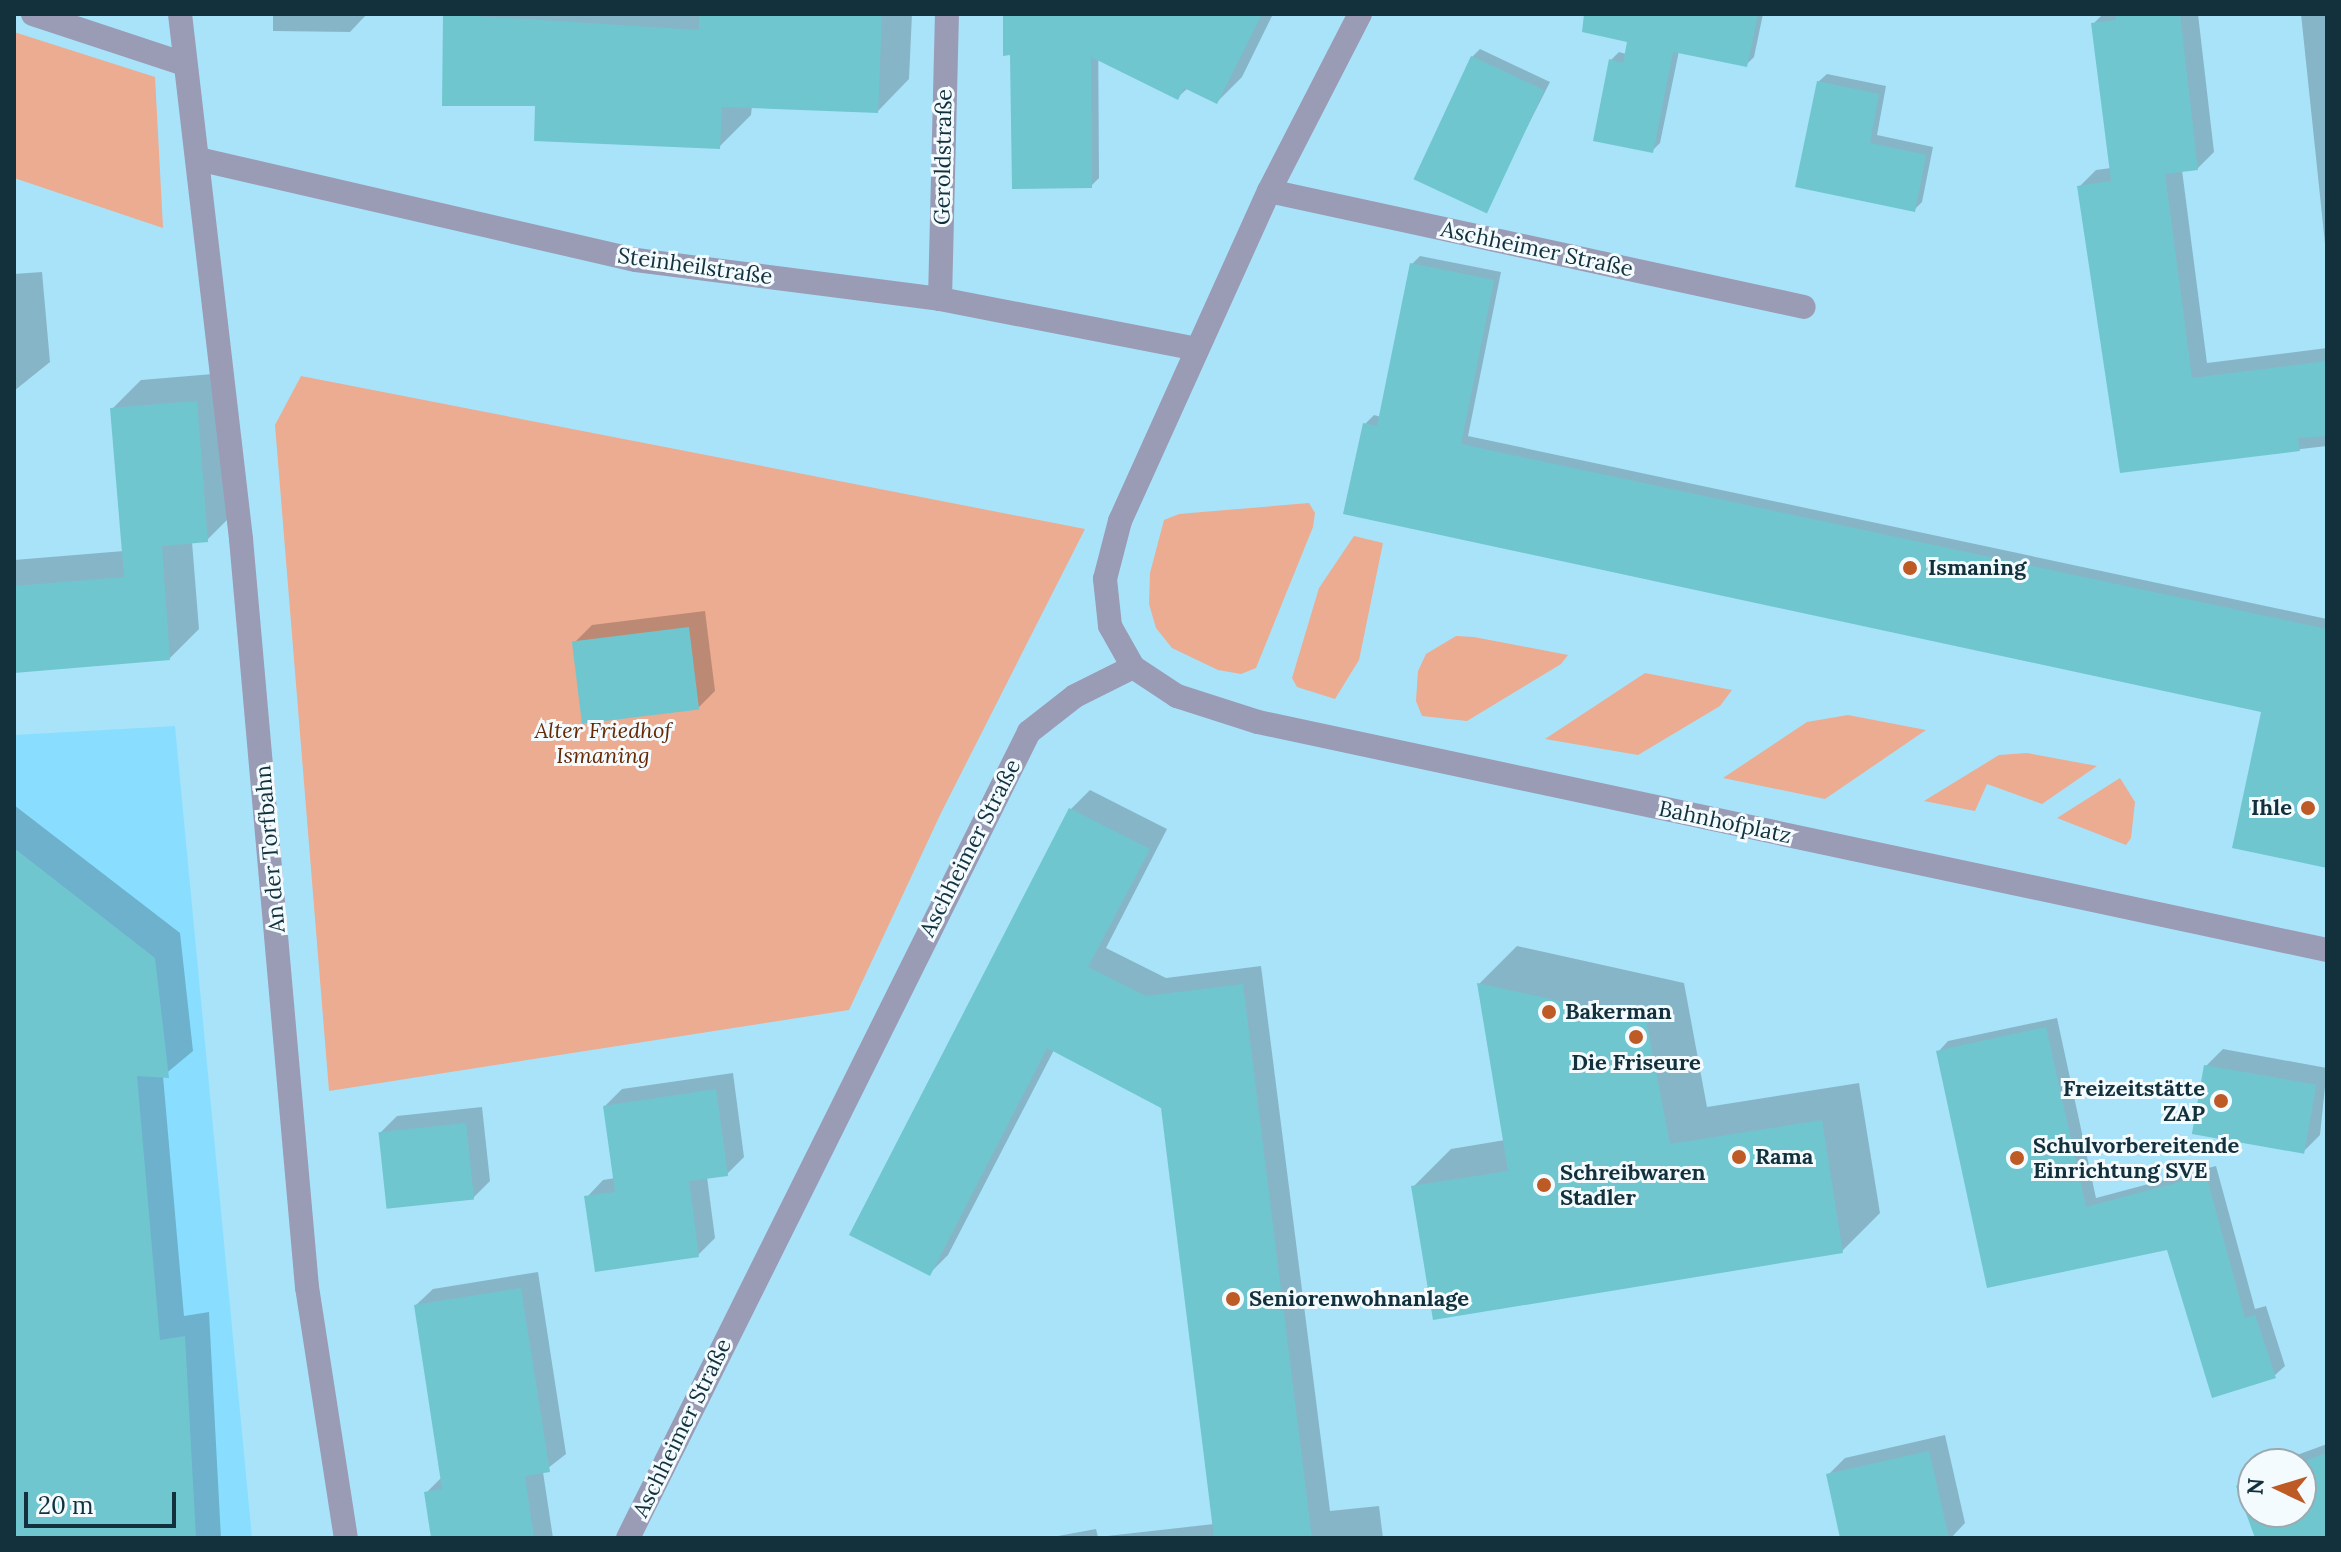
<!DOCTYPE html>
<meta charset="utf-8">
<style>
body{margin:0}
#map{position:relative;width:2341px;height:1552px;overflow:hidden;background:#a9e3fa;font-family:Lora,serif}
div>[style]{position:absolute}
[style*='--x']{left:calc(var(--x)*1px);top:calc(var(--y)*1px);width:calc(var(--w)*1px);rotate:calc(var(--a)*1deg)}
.built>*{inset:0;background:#89deff}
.green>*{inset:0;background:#ebac91}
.shadow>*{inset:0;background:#0003}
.building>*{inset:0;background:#70c6cf;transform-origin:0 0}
.street>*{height:24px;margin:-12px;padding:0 12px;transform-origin:12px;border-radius:12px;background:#9a9bb5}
.dots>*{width:22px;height:22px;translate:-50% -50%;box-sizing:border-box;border:4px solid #f4fbfe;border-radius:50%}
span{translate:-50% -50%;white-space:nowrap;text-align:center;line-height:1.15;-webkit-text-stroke:6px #f4fbfe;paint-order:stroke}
.street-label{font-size:22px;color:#12313d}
.poi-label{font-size:22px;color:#12313d;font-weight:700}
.left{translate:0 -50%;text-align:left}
.right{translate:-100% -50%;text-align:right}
.park-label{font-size:22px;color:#672804;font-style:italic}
.frame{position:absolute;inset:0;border:16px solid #12313d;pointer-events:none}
.north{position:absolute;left:2237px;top:1448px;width:80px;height:80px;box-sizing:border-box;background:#f4fbfe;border:2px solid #9aaab1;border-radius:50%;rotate:274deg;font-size:22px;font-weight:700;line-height:32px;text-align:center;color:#12313d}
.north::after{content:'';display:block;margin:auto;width:28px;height:36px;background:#be5a26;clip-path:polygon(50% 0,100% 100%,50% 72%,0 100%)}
.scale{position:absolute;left:24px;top:1492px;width:152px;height:36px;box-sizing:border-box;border:4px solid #12313d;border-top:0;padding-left:10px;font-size:24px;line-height:28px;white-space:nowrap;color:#12313d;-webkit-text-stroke:6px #f4fbfe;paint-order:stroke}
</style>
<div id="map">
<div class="built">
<i style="clip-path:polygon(175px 726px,252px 1538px,14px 1538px,14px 735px)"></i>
</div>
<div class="green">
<i style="clip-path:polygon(14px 32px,155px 77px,163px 228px,14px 178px)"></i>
<i style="clip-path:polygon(301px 376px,1085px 529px,941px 813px,849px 1010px,329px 1091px,275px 425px)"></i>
<i style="clip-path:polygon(1309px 503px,1315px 513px,1313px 527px,1256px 668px,1241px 674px,1218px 670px,1172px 648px,1156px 628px,1149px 604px,1150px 573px,1164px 520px,1179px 514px)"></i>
<i style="clip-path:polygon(1354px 536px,1383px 543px,1359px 660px,1335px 699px,1297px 687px,1292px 678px,1319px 588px)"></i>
<i style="clip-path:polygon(1456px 636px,1474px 637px,1568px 655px,1561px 664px,1467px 721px,1422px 716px,1416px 701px,1418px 671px,1426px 654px)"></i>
<i style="clip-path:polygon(1645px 673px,1732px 690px,1720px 706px,1638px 755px,1545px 739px)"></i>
<i style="clip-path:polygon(1848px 715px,1926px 730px,1825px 799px,1723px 778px,1807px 722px)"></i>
<i style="clip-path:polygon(2027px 753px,2097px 766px,2042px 804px,1987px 784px,1975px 811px,1924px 801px,1999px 755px)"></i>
<i style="clip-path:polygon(2120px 778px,2135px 802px,2131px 838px,2126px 845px,2057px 818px)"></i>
</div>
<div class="shadow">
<i style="clip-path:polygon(273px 14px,367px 14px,350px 32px,273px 31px)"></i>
<i style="clip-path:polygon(445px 14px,912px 14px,909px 79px,878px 111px,752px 106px,751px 115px,719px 147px,537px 104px,445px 104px)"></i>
<i style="clip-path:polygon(1005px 14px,1098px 14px,1099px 178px,1091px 186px,1012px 53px)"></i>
<i style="clip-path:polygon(1141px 14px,1273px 14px,1242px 77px,1217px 102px,1188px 88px,1177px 98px)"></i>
<i style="clip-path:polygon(1635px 14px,1763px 14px,1754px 57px,1746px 65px,1679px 51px,1660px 143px,1652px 151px,1611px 60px,1619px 52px,1626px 54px)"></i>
<i style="clip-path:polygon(2103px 14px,2198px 14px,2214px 152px,2198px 168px,2182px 170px,2207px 363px,2327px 348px,2327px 446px,2122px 470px,2079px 187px,2096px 170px,2111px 168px,2093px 24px)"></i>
<i style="clip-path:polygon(2301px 14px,2327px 14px,2327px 263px)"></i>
<i style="clip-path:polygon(1480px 49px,1550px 82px,1484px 212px,1472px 57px)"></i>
<i style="clip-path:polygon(1827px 74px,1886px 86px,1877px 135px,1933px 147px,1922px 202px,1914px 210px,1818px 82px)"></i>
<i style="clip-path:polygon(1420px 256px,1501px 272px,1468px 436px,2327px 619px,2327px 866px,2263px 710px,1365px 424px,1374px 415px,1381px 417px,1412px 264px)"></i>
<i style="clip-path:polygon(42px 272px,50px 362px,14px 391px,14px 274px)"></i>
<i style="clip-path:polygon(225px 373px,236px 511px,207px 540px,192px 542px,199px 629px,170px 658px,14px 671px,14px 560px,124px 551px,112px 409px,141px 380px)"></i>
<i style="clip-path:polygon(705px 611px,715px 691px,698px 708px,575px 642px,592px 625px)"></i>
<i style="clip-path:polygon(1090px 790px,1167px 829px,1106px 948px,1166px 978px,1261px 966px,1330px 1511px,1379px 1506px,1383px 1538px,1047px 1538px,1096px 1529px,1098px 1537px,1214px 1524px,1162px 1107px,1054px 1050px,948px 1255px,929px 1274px,852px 1234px,1071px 809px)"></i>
<i style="clip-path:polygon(14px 805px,180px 933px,193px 1051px,163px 1076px,184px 1316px,209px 1312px,221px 1538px,14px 1538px)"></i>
<i style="clip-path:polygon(1517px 946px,1684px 983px,1707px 1107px,1859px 1083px,1880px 1213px,1842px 1251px,1413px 1187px,1451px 1149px,1505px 1140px,1479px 984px)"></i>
<i style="clip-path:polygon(2057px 1018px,2096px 1198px,2216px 1166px,2255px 1309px,2266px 1306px,2285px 1366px,2274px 1376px,2169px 1247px,1988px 1286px,1938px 1052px,1948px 1041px)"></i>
<i style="clip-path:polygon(2223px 1049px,2327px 1068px,2320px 1135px,2303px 1152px,2206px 1066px)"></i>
<i style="clip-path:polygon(733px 1073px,744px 1157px,727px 1174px,707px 1177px,715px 1238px,698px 1255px,587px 1197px,603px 1180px,615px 1178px,605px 1106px,622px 1089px)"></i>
<i style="clip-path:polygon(482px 1107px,490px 1181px,473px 1198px,380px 1133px,397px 1116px)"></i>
<i style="clip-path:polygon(538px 1272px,566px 1454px,543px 1472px,553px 1538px,433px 1538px,426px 1493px,442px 1477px,416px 1305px,433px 1289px)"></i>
<i style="clip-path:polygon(1945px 1435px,1965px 1523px,1951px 1538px,1842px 1538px,1828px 1475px,1845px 1458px)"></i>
<i style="clip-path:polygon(2327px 1444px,2327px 1538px,2257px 1538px,2238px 1487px,2253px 1472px,2253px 1512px,2301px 1512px,2301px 1464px,2272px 1464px)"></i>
</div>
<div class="building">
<i style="clip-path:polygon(443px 14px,699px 30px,699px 14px,882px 14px,878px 113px,722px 107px,720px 149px,534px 141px,535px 106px,442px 106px)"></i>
<i style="clip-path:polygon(1003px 14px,1262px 14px,1217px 104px,1184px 88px,1178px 100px,1091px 57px,1092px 188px,1012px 189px,1010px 55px,1003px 56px)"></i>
<i style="clip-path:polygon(1584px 14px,1758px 14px,1747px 67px,1673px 52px,1653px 153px,1593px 141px,1609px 59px,1623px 63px,1627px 42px,1582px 32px)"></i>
<i style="clip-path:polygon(2115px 14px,2180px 14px,2198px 170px,2165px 174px,2192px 378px,2327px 361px,2327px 436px,2298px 438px,2300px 451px,2120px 473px,2077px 186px,2111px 181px,2091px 23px,2116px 20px)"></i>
<i style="left:1471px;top:56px;width:81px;height:136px;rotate:25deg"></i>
<i style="clip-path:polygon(1817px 81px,1879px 94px,1870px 143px,1926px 155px,1915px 212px,1795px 187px)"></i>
<i style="clip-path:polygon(1410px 263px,1494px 280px,1461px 444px,2327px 629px,2327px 868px,2232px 848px,2261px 712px,1343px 514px,1363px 423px,1377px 426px)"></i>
<i style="clip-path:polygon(197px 401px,208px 542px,162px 546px,170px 660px,14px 673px,14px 586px,124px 577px,110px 408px)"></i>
<i style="left:689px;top:627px;width:83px;height:118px;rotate:83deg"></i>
<i style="clip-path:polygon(1069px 808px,1150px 849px,1088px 967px,1146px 996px,1243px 984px,1312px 1538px,1214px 1538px,1161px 1108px,1047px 1048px,930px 1276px,849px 1235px)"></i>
<i style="clip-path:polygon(14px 848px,155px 958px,169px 1078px,137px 1076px,160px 1340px,185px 1336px,196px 1538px,14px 1538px)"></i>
<i style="clip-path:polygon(1477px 983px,1646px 1020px,1670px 1144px,1822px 1120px,1843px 1253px,1433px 1320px,1411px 1186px,1508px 1171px)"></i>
<i style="clip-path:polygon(2046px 1027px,2086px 1207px,2206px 1175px,2245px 1318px,2255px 1315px,2276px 1378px,2212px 1398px,2167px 1250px,1987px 1288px,1936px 1051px)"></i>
<i style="left:2204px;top:1065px;width:114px;height:70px;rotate:10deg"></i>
<i style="clip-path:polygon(716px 1089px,728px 1176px,689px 1181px,699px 1257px,595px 1272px,584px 1196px,615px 1192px,603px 1106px)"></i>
<i style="left:466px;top:1123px;width:77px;height:88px;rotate:84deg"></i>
<i style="clip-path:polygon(521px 1288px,550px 1472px,525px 1476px,534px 1538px,431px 1538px,424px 1492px,442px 1489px,414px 1305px)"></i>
<i style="clip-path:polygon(1929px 1451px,1949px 1538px,1840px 1538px,1826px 1474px)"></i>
<i style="clip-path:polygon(2327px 1453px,2327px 1538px,2255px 1538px,2236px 1486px,2253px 1480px,2253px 1512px,2301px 1512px,2297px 1464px)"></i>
</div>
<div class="street">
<i style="--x:33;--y:14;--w:159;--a:18.3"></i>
<i style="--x:180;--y:14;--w:529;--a:83.37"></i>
<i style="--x:241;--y:539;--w:751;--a:84.96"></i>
<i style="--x:307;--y:1287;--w:254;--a:81.2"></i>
<i style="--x:1360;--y:14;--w:199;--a:117.2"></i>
<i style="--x:1269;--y:191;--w:362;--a:114.3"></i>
<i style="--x:1120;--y:521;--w:60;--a:104.5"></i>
<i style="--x:1105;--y:579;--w:47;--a:83.9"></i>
<i style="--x:1110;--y:626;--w:47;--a:60.7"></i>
<i style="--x:1133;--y:667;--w:53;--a:33.4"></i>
<i style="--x:1177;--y:696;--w:85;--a:17.8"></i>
<i style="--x:1258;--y:722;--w:1093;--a:12.04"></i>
<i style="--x:198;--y:159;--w:449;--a:13"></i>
<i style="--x:636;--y:260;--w:306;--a:7.3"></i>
<i style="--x:940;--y:299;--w:262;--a:11"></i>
<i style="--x:1269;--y:191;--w:547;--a:12.23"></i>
<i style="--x:940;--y:299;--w:285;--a:-88.6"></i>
<i style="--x:628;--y:1538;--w:900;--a:-63.55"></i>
<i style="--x:1029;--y:732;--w:58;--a:-38"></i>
<i style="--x:1075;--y:696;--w:65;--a:-26.6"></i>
</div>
<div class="dots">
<i style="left:1910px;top:568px;background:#be5a26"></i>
<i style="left:2308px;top:808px;background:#be5a26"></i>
<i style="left:1549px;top:1012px;background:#be5a26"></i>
<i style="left:1636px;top:1037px;background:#be5a26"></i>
<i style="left:2221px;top:1101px;background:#be5a26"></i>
<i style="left:1739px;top:1157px;background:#be5a26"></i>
<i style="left:2017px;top:1158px;background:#be5a26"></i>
<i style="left:1544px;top:1185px;background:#be5a26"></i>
<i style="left:1233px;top:1299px;background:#be5a26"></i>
</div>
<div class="street-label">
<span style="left:943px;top:157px;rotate:-89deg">Geroldstraße</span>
<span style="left:1537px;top:249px;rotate:12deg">Aschheimer Straße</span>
<span style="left:695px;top:266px;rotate:8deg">Steinheilstraße</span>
<span style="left:1725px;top:822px;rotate:12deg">Bahnhofplatz</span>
<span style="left:970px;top:848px;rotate:-63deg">Aschheimer Straße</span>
<span style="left:270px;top:849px;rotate:-95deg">An der Torfbahn</span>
<span style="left:682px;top:1428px;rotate:-64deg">Aschheimer Straße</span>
</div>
<div class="poi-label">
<span class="left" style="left:1928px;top:568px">Ismaning</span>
<span class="right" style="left:2292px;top:808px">Ihle</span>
<span class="left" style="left:1565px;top:1012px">Bakerman</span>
<span style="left:1636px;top:1063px">Die Friseure</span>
<span class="right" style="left:2205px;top:1101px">Freizeitstätte<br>ZAP</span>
<span class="left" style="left:2033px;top:1158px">Schulvorbereitende<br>Einrichtung SVE</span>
<span class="left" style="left:1755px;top:1157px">Rama</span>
<span class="left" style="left:1560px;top:1185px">Schreibwaren<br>Stadler</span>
<span class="left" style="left:1249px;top:1299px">Seniorenwohnanlage</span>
</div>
<div class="park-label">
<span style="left:603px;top:743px">Alter Friedhof<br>Ismaning</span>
</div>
<div class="frame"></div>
<div class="north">N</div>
<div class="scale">20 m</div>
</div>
